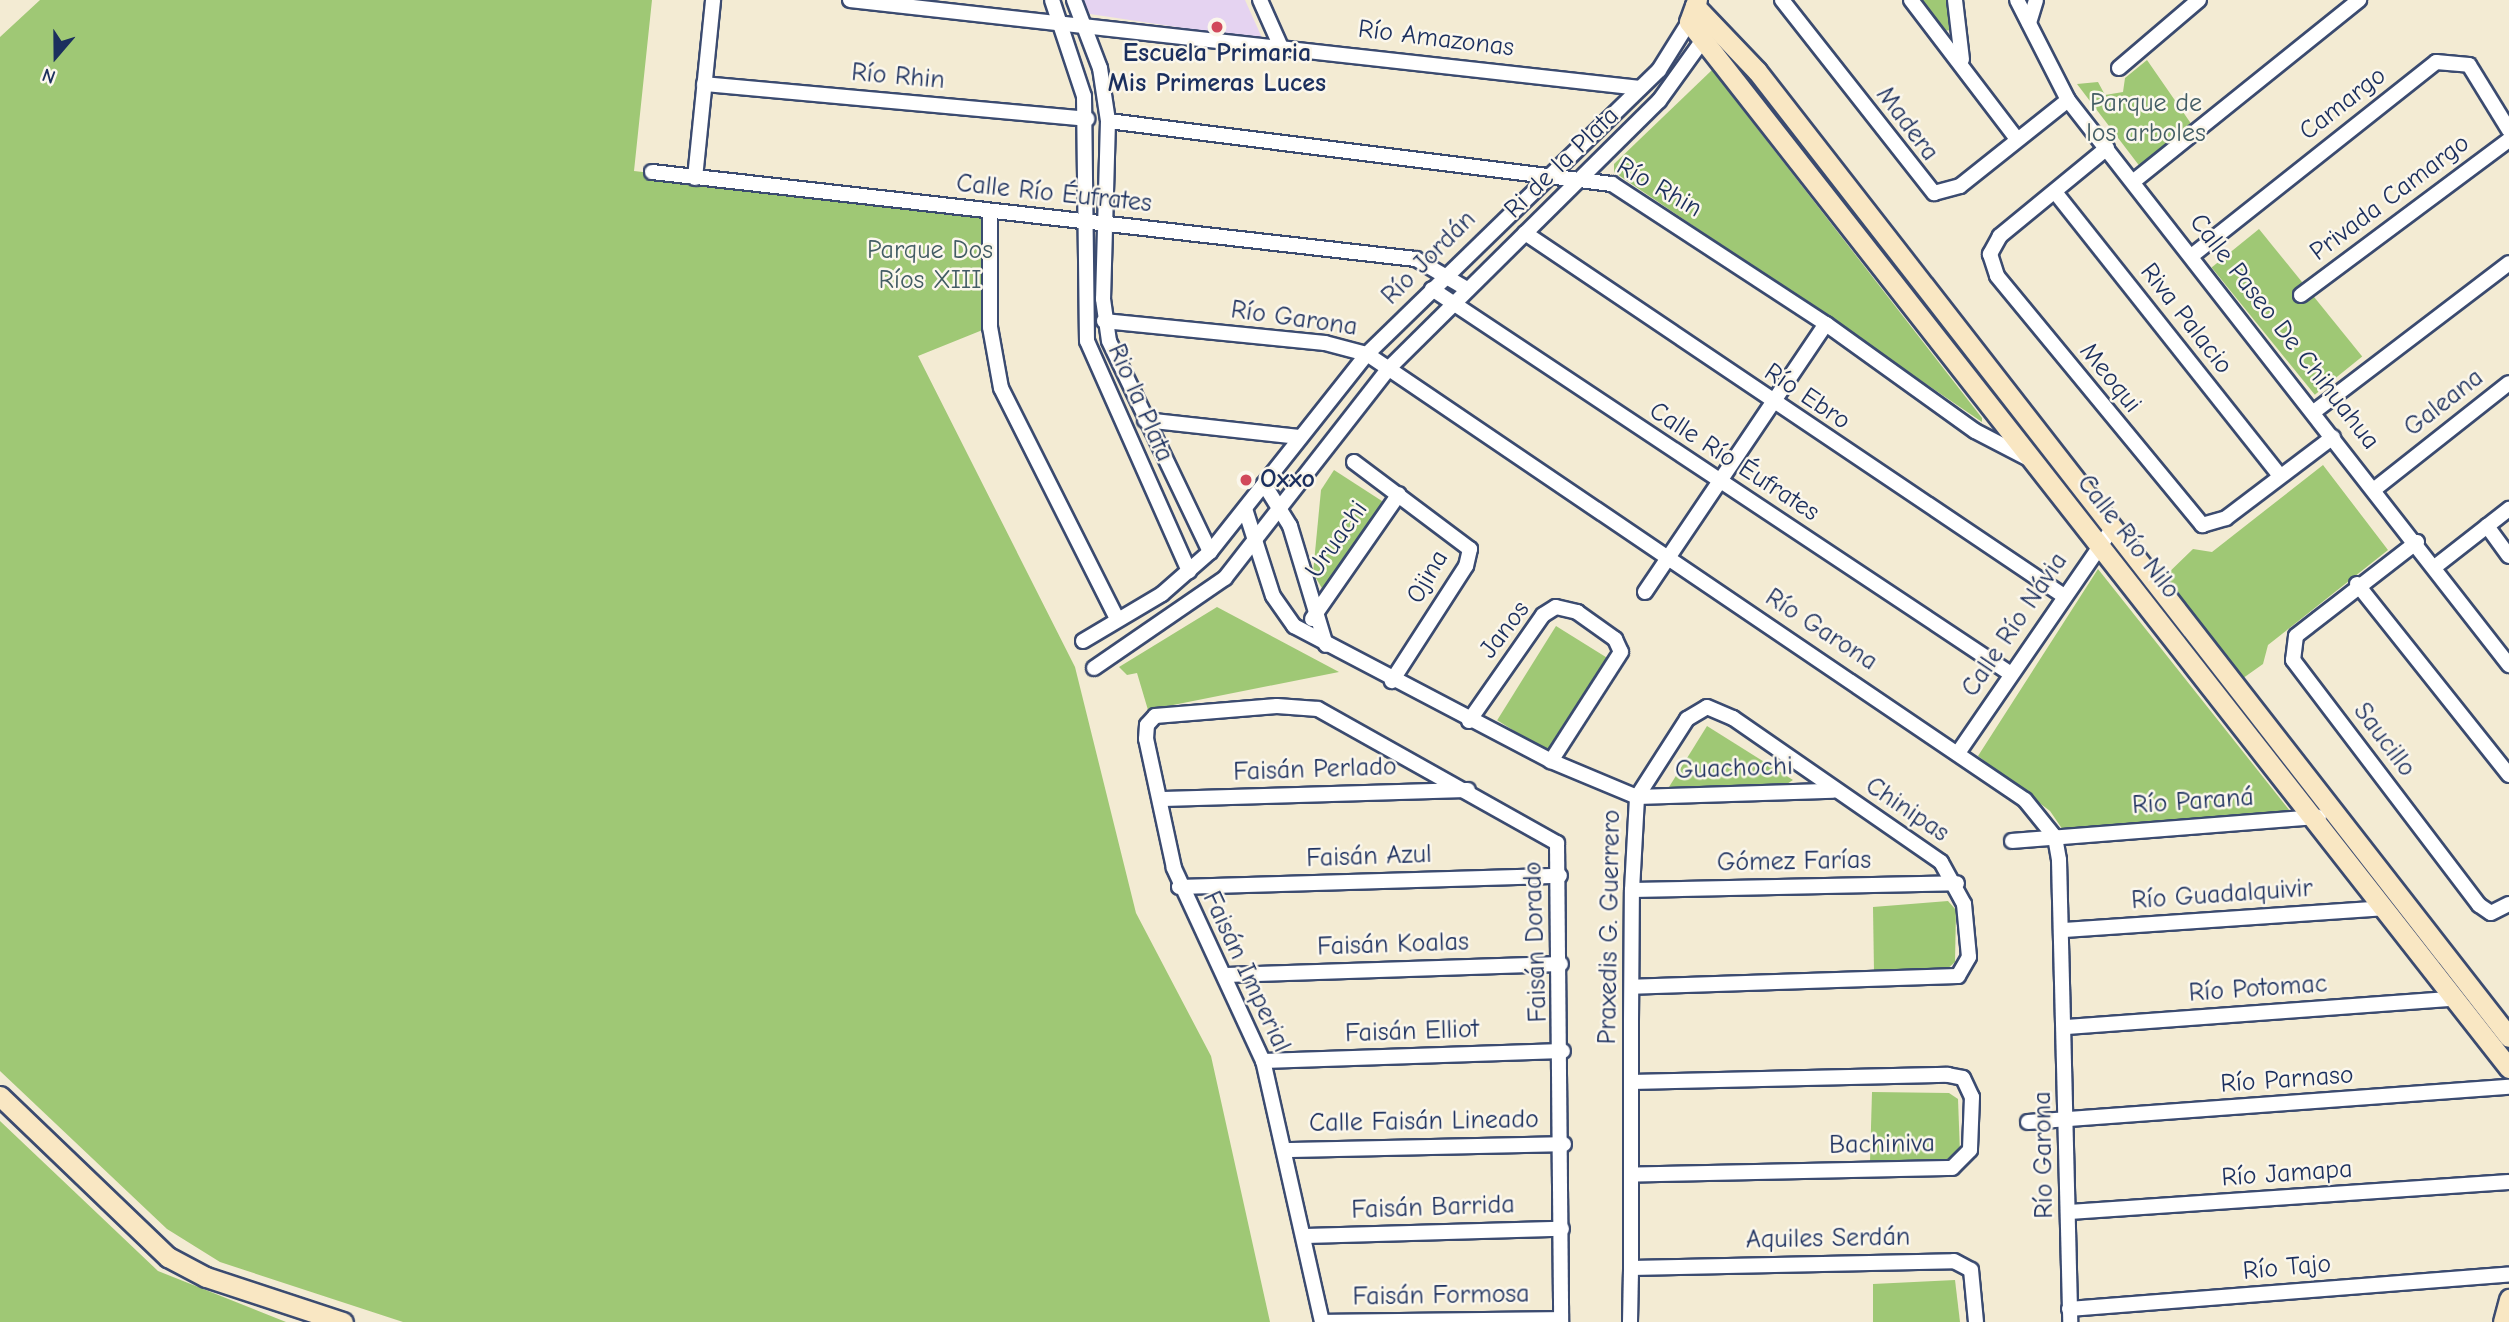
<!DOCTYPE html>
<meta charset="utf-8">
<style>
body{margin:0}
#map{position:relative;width:2509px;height:1322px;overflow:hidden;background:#f3ebd3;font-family:"Comic Neue",sans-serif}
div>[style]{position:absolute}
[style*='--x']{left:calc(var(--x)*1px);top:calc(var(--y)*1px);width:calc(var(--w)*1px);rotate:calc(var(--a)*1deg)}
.built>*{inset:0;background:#e5d3f1}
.green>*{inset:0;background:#9fc875;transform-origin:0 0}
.roads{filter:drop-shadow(2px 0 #3b4b70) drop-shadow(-2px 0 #3b4b70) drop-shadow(0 2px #3b4b70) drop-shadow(0 -2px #3b4b70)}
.street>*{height:14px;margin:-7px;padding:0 7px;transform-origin:7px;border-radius:7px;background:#fff}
.secondary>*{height:19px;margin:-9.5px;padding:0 9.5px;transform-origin:9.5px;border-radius:9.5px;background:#f9e7c3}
.dots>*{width:19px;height:19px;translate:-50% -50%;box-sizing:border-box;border:4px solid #fbf7ec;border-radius:50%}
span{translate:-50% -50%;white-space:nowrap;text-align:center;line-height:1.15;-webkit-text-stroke:5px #fbf7ec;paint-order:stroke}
.street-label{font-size:26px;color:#1b2f5e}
.poi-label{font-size:26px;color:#1b2f5e;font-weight:700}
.left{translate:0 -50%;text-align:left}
.park-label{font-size:26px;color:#435d65}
.north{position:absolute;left:21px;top:21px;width:70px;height:70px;-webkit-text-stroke:5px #fbf7ec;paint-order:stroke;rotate:200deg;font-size:19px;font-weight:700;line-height:28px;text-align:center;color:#1b2f5e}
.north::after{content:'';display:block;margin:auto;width:24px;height:32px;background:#1b2f5e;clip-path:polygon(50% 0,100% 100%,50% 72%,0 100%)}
</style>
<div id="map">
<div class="built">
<i style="clip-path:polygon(1083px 0,1245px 0,1263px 40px,1090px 14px)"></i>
</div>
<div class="green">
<i style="clip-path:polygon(40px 0,652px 0,634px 171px,990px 212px,990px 327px,918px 356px,1075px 667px,1136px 913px,1211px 1056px,1270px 1322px,403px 1322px,220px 1262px,167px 1229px,0 1071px,0 37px)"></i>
<i style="clip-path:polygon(1914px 0,1947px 0,1952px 30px,1942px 31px)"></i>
<i style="clip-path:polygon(2147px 60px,2192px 125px,2144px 172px,2077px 84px,2098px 82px,2105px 95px,2123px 92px,2125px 78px)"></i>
<i style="clip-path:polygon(1712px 70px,1982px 418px,1982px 422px,1614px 172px,1614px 164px)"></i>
<i style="left:2259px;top:229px;width:164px;height:61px;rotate:51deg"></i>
<i style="clip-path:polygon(2323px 465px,2388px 550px,2268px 645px,2263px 664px,2239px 681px,2161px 580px,2193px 549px,2212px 552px)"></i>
<i style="clip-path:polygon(1334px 470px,1385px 503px,1323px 590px,1313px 573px,1321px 490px)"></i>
<i style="clip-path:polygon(2098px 569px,2290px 811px,2065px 833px,2050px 811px,1978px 756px)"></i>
<i style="clip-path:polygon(1217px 607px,1339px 672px,1148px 710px,1137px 673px,1127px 675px,1119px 667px)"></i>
<i style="left:1556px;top:626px;width:62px;height:111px;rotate:32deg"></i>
<i style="clip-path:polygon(1707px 726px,1793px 780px,1782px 787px,1669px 787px)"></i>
<i style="clip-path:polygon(1948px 901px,1956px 910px,1955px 962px,1944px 972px,1874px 972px,1873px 907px)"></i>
<i style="clip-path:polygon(1872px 1092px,1949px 1093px,1958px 1099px,1960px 1153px,1955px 1159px,1870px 1162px)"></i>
<i style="clip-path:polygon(0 1121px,158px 1271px,286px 1322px,0 1322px)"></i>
<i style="clip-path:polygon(1955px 1280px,1960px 1322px,1873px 1322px,1873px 1284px)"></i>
</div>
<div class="roads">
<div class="street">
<i style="--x:850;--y:0;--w:795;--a:6.36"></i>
<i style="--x:1052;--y:0;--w:101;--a:71.6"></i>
<i style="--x:1084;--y:96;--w:245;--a:89.3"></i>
<i style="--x:1087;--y:341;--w:252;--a:66.1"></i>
<i style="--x:1074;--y:0;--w:73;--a:69.1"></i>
<i style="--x:1100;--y:68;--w:54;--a:81.4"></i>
<i style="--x:1108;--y:121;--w:178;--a:91.6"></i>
<i style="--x:1103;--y:299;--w:42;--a:81.9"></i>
<i style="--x:1109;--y:341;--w:234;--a:64.4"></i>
<i style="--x:1260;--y:0;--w:49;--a:66"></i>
<i style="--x:1782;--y:0;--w:246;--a:51.8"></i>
<i style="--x:1934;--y:193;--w:27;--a:-15"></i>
<i style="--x:1960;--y:186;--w:138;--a:-38.5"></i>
<i style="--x:1911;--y:0;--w:173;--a:52.7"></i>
<i style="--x:1955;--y:0;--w:60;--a:83.3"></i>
<i style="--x:2017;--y:0;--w:112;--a:63"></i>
<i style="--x:2068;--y:100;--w:717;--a:52.03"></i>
<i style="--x:2029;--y:23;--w:24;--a:-73"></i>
<i style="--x:2119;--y:68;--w:105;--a:-40.4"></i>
<i style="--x:704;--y:84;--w:385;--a:5.2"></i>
<i style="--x:1108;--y:121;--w:508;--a:7.13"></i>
<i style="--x:1612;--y:184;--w:256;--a:33.2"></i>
<i style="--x:1826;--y:324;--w:183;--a:35.7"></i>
<i style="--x:1975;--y:431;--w:63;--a:27.4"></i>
<i style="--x:2107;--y:148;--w:139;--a:140.6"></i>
<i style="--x:2000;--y:236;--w:21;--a:119"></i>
<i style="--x:1990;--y:254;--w:23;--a:72"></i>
<i style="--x:1997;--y:276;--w:323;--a:50.5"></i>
<i style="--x:2202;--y:525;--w:25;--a:-16"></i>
<i style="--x:2226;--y:518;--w:134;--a:-37.1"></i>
<i style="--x:652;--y:172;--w:769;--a:6.5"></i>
<i style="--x:1416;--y:259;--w:59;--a:30.5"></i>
<i style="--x:695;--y:178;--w:179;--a:-84.2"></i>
<i style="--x:2134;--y:181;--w:289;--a:-38.8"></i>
<i style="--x:2055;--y:192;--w:362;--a:51.6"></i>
<i style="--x:990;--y:212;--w:115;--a:90"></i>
<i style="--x:990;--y:327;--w:62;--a:79.8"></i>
<i style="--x:1001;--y:388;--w:258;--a:63.3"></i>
<i style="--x:1525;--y:233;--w:650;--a:33.96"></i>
<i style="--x:2194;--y:254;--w:309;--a:-38.4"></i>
<i style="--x:2436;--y:62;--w:33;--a:5"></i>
<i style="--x:2469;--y:65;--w:76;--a:58.4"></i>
<i style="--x:1432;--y:289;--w:695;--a:33.62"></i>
<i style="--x:2301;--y:295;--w:259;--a:-36.7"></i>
<i style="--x:1104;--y:321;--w:222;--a:5.7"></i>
<i style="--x:1325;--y:343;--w:43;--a:14.7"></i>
<i style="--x:1367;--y:354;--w:795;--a:34.13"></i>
<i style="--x:2025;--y:800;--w:48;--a:51"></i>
<i style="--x:2055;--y:837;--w:23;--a:80"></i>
<i style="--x:2059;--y:860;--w:462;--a:88.6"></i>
<i style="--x:2315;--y:411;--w:244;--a:-37.3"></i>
<i style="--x:1145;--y:420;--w:155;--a:6.3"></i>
<i style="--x:1354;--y:462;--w:145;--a:36.9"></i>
<i style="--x:1470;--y:549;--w:17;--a:103"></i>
<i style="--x:1466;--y:566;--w:137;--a:122.8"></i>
<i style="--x:1264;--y:484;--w:49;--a:58.2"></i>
<i style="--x:1290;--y:526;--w:124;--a:73.2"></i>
<i style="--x:2376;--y:488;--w:169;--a:-38.3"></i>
<i style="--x:1245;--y:509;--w:91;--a:72.2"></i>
<i style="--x:1273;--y:596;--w:37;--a:55"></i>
<i style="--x:1294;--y:626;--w:290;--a:27.7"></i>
<i style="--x:1551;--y:761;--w:93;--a:22.7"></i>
<i style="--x:1637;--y:797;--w:196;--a:-1.8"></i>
<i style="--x:2487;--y:526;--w:37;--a:54"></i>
<i style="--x:2417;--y:542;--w:153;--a:142.2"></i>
<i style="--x:2296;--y:636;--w:24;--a:97"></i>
<i style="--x:2293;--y:660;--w:308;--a:52.8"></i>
<i style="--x:2479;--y:905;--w:14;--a:34"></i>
<i style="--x:2491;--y:913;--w:20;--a:-27"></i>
<i style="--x:2436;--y:566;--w:93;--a:-38"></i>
<i style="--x:2357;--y:584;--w:244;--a:51.5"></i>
<i style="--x:1645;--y:592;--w:323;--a:-56"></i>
<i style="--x:1312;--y:619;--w:152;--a:-55.2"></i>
<i style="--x:1083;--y:641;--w:92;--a:-30.7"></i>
<i style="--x:1162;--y:594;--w:64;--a:-41.2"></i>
<i style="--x:1210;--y:552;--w:253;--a:-51.6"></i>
<i style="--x:1367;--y:354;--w:407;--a:-44.2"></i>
<i style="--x:1659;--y:70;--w:57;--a:-58"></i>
<i style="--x:1094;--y:668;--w:159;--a:-34.5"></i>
<i style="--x:1225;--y:578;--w:265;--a:-52"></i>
<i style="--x:1388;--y:369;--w:381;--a:-44.7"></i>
<i style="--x:1659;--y:101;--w:79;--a:-54.3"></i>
<i style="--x:1469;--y:721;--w:129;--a:-55.1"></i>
<i style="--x:1543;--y:615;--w:15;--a:-32"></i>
<i style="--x:1556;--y:607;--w:22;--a:13"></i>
<i style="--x:1577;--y:612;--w:47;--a:35.4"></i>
<i style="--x:1615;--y:639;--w:14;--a:65"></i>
<i style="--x:1621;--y:652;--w:130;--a:122.7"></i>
<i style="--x:1960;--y:750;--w:268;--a:-55.5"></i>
<i style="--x:1162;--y:799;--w:306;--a:-1.7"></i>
<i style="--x:2012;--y:841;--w:308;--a:-4.5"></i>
<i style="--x:1179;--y:887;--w:381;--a:-1.7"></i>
<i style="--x:1632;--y:890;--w:325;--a:-1.2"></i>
<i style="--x:2064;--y:930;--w:320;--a:-3.9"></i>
<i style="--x:1226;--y:975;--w:335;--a:-1.9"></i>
<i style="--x:2067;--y:1027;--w:386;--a:-4.2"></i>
<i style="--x:1263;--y:1061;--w:300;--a:-1.9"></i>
<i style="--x:1631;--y:1082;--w:317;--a:-1.3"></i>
<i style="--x:1948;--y:1075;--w:15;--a:11"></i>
<i style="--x:1963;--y:1078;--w:21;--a:65"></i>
<i style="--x:1972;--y:1097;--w:53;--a:92.2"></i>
<i style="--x:1970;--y:1150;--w:25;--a:135"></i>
<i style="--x:1952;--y:1168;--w:321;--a:178.8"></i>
<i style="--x:2028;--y:1122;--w:482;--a:-4.2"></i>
<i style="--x:1286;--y:1150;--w:278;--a:-1.2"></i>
<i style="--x:2069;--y:1212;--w:441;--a:-3.9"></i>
<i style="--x:1304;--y:1236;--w:258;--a:-1.6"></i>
<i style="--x:1631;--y:1268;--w:323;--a:-1.2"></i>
<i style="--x:1954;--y:1261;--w:19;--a:28"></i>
<i style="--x:1971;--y:1270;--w:52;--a:84.5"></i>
<i style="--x:2069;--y:1309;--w:441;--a:-4.5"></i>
<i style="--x:1322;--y:1322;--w:268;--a:-102.7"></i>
<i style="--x:1263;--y:1061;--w:213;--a:-114.8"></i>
<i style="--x:1174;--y:868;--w:132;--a:-102.2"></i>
<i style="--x:1146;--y:739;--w:14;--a:-86"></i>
<i style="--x:1147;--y:725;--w:12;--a:-48"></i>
<i style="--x:1155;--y:716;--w:122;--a:-4.7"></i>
<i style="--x:1277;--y:706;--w:41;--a:4.2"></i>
<i style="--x:1318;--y:709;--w:274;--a:29.3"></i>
<i style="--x:1557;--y:843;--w:479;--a:89.5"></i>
<i style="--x:1322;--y:1322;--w:239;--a:-0.7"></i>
<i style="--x:1630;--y:1322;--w:54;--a:-88.9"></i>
<i style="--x:1631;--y:1268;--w:247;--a:-90"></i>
<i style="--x:1631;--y:1021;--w:131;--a:-89.6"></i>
<i style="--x:1632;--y:890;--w:93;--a:-86.9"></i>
<i style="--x:1637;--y:797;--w:93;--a:-57.3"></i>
<i style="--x:1687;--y:719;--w:23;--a:-31"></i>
<i style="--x:1707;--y:707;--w:28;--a:23"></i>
<i style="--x:1733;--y:718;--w:253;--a:34.7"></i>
<i style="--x:1941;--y:862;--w:48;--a:61.3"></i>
<i style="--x:1964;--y:904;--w:53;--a:84.6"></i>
<i style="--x:1969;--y:957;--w:22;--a:120"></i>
<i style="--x:1958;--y:976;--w:326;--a:178.1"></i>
</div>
<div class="secondary">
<i style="--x:1697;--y:0;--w:23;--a:110"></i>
<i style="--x:1689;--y:22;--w:1329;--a:51.91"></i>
<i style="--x:1695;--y:6;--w:90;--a:46.4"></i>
<i style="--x:1757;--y:71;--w:1224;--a:52.1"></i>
<i style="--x:0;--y:1096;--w:233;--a:43.8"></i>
<i style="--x:168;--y:1257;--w:43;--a:27.8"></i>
<i style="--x:206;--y:1277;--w:144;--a:18.2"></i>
<i style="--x:2503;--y:1322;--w:24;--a:-75"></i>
</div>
</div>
<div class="dots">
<i style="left:1217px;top:27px;background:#d1495b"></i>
<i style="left:1246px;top:480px;background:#d1495b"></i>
</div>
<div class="street-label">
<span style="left:1436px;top:39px;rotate:7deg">Río Amazonas</span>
<span style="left:898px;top:77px;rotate:5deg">Río Rhin</span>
<span style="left:2343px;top:104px;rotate:-38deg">Camargo</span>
<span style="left:1907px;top:124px;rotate:53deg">Madera</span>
<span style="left:1562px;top:163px;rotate:-44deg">Ri de la Plata</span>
<span style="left:1659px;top:188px;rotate:30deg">Río Rhin</span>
<span style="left:1054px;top:194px;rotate:6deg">Calle Río Éufrates</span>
<span style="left:2390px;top:198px;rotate:-37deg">Privada Camargo</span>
<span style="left:1429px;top:258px;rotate:-45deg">Río Jordán</span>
<span style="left:1294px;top:319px;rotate:8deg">Río Garona</span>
<span style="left:2186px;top:319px;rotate:52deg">Riva Palacio</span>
<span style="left:2284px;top:332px;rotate:52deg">Calle Paseo De Chihuahua</span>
<span style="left:2110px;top:378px;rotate:51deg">Meoqui</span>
<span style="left:1807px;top:397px;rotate:34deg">Río Ebro</span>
<span style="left:1140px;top:403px;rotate:66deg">Rio la Plata</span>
<span style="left:2444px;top:403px;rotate:-38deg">Galeana</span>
<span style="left:1734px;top:462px;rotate:33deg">Calle Río Éufrates</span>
<span style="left:2128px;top:537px;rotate:52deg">Calle Río Nilo</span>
<span style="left:1337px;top:540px;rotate:-55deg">Uruachi</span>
<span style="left:1428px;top:577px;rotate:-60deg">Ojina</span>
<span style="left:2015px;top:625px;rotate:-56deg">Calle Río Návia</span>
<span style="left:1505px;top:630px;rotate:-53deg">Janos</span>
<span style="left:1821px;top:630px;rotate:33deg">Río Garona</span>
<span style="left:2384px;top:740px;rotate:53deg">Saucillo</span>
<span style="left:1734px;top:769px;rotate:-2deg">Guachochi</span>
<span style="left:1315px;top:770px;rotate:-2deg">Faisán Perlado</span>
<span style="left:2193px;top:802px;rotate:-4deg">Río Paraná</span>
<span style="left:1907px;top:810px;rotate:34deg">Chinipas</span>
<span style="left:1369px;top:857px;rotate:-2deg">Faisán Azul</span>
<span style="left:1794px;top:862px;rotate:-1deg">Gómez Farías</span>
<span style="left:2222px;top:895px;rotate:-4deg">Río Guadalquivir</span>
<span style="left:1610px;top:927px;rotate:-89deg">Praxedis G. Guerrero</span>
<span style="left:1536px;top:942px;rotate:-92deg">Faisán Dorado</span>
<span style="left:1393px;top:945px;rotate:-2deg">Faisán Koalas</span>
<span style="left:1246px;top:972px;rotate:65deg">Faisán Imperial</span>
<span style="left:2258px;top:989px;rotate:-4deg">Río Potomac</span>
<span style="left:1412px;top:1032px;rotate:-2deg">Faisán Elliot</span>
<span style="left:2287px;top:1080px;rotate:-4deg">Río Parnaso</span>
<span style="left:1424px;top:1122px;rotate:-1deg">Calle Faisán Lineado</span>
<span style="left:1882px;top:1145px;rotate:-1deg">Bachiniva</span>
<span style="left:2044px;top:1155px;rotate:-91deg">Río Garona</span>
<span style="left:2287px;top:1174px;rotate:-4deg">Río Jamapa</span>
<span style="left:1433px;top:1208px;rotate:-2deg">Faisán Barrida</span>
<span style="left:1828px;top:1239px;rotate:-1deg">Aquiles Serdán</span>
<span style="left:2287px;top:1268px;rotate:-5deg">Río Tajo</span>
<span style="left:1441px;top:1296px;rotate:-1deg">Faisán Formosa</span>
</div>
<div class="poi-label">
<span style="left:1217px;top:69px">Escuela Primaria<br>Mis Primeras Luces</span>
<span class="left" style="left:1260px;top:480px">Oxxo</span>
</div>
<div class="park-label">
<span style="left:2146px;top:119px">Parque de<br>los arboles</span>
<span style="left:930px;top:266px">Parque Dos<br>Ríos XIII</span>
</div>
<div class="north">N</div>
</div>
